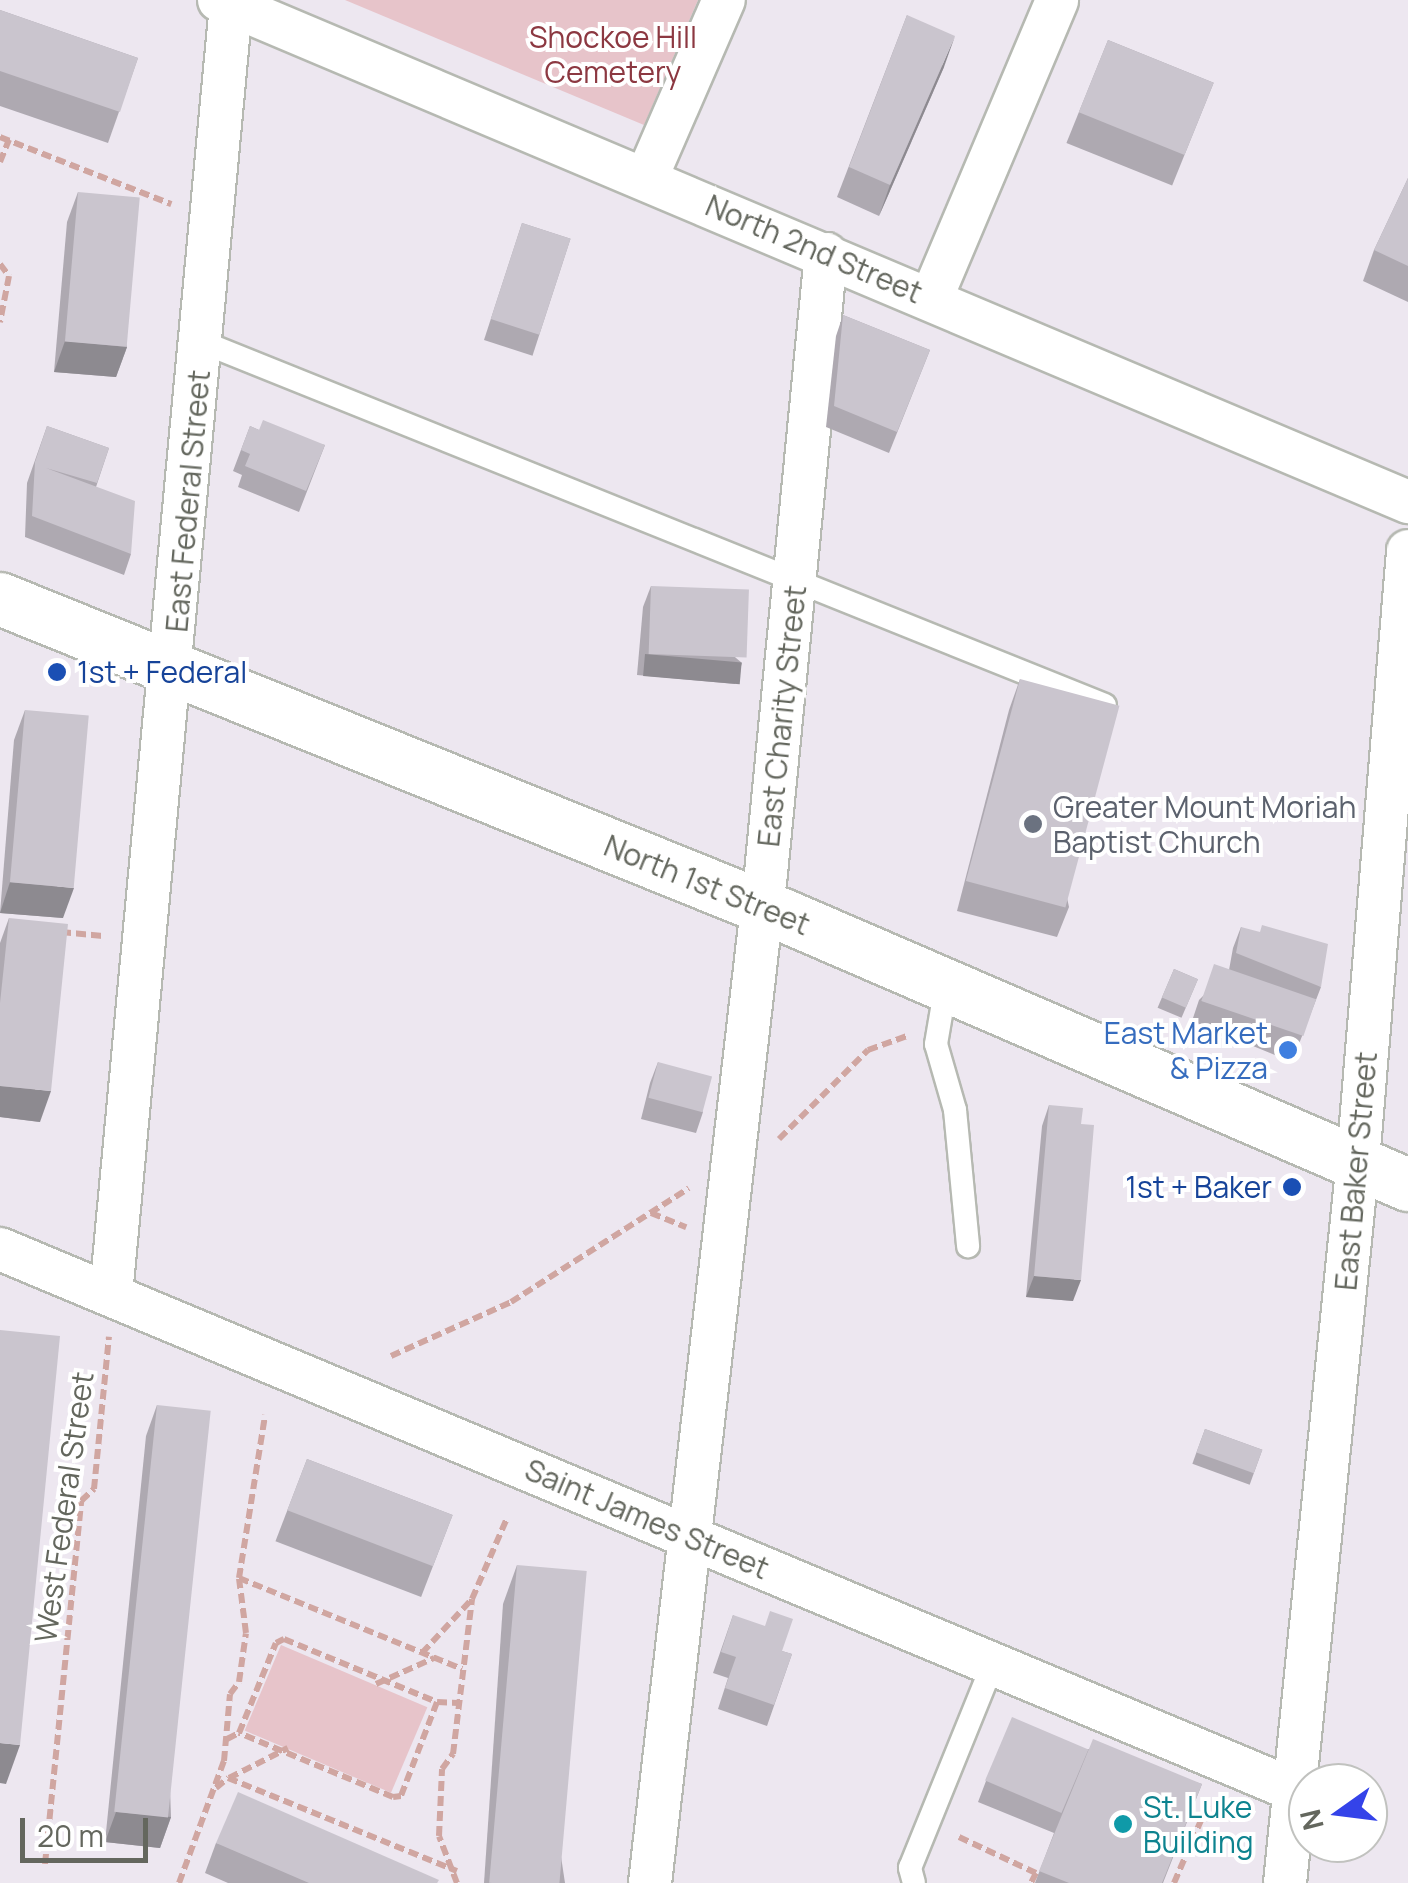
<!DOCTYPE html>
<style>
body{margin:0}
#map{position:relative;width:1408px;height:1883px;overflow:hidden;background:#ede7f0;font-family:Manrope,sans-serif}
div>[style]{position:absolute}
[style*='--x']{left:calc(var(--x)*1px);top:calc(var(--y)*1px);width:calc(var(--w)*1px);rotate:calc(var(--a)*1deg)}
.green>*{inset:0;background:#e7c4ca;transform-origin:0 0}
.path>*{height:6px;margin-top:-3px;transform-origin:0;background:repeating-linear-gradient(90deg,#d0a6a1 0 10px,transparent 0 15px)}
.roads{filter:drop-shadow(2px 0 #b6b9b2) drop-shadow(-2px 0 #b6b9b2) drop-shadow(0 2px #b6b9b2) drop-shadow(0 -2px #b6b9b2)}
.service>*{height:22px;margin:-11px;padding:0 11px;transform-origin:11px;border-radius:11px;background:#fff}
.minor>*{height:42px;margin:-21px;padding:0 21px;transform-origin:21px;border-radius:21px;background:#fff}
.tertiary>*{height:52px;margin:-26px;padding:0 26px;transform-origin:26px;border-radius:26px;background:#fff}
.wall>*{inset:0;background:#aea9b1;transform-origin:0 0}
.shaded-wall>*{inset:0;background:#8d8a90;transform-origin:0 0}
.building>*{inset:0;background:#cac5ce;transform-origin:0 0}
.dots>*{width:28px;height:28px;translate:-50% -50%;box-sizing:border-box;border:5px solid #fff;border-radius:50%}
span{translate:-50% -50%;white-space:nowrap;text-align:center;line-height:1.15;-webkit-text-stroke:8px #fff;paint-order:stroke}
.park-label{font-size:30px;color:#8c3841}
.street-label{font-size:30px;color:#64675e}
.transit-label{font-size:30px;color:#164399}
.left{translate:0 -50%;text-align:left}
.right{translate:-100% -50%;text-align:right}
.worship-label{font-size:30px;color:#5b616d}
.shop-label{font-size:30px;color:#366cbe}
.culture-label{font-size:30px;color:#0d838f}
.north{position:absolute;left:1288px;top:1763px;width:100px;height:100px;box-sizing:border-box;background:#fff;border:2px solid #c1c2bf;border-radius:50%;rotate:256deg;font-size:28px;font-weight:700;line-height:40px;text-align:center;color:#64675e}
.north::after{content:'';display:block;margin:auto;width:35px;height:45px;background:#3443e9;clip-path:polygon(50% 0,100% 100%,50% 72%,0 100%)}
.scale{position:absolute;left:20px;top:1818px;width:128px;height:45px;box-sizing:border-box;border:5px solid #64675e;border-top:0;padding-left:12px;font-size:30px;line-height:35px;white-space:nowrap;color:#64675e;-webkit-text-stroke:8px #fff;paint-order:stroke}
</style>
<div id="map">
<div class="green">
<i style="clip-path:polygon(345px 0,698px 0,644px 125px)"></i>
<i style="left:281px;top:1645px;width:159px;height:93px;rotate:23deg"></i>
</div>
<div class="path">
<i style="--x:0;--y:137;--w:184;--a:21.4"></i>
<i style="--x:0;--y:162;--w:24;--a:-68"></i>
<i style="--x:0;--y:264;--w:15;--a:53"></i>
<i style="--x:9;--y:276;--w:47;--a:101.1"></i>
<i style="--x:61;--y:932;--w:42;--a:5.4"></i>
<i style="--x:779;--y:1139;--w:126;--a:-45"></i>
<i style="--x:868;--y:1050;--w:41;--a:-19.7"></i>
<i style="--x:651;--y:1213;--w:38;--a:22"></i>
<i style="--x:391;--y:1356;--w:132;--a:-24.2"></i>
<i style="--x:511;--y:1302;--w:211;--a:-32.6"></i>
<i style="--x:239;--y:1578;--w:241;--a:22.2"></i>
<i style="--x:422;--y:1653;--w:74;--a:-47.2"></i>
<i style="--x:376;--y:1684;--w:64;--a:-24.1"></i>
<i style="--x:437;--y:1702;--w:21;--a:3"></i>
<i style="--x:227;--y:1739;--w:13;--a:-27"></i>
<i style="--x:239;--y:1733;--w:97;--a:-67.7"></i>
<i style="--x:276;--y:1643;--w:9;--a:-27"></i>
<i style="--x:284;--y:1639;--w:165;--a:22.4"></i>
<i style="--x:437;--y:1702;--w:101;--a:111"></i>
<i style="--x:401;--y:1796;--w:8;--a:173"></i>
<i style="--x:393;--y:1797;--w:167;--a:-157.4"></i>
<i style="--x:229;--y:1778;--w:66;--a:-27"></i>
<i style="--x:216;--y:1788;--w:16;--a:-40"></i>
<i style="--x:228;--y:1778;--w:247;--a:22.1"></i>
<i style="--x:959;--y:1837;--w:85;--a:25.1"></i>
<i style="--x:1036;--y:1873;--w:11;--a:117"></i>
<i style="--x:45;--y:1864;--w:365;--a:-84.3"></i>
<i style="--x:81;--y:1501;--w:18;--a:-43"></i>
<i style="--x:94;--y:1489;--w:153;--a:-84.4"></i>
<i style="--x:179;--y:1883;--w:130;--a:-69.8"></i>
<i style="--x:224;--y:1761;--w:67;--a:-84.9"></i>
<i style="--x:230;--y:1694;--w:15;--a:-53"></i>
<i style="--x:239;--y:1682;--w:49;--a:-81.9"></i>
<i style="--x:246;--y:1633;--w:55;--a:-97.3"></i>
<i style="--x:239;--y:1578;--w:165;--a:-80.9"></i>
<i style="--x:457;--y:1883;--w:50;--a:-111"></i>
<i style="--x:439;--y:1836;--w:67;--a:-87.4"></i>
<i style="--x:442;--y:1769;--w:19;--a:-54"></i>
<i style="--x:453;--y:1754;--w:156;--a:-83"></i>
<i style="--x:472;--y:1599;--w:88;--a:-66.6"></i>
<i style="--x:1174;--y:1883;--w:86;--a:-66.7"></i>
</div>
<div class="roads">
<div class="service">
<i style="--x:202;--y:342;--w:973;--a:21.9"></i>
<i style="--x:946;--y:985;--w:60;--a:99.6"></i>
<i style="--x:936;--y:1044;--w:69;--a:73.9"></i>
<i style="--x:955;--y:1110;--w:137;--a:84.5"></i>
<i style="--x:914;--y:1883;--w:16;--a:-105"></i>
<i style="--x:910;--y:1868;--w:220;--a:-67.9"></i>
</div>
<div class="minor">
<i style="--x:219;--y:0;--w:1291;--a:22.89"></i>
<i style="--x:646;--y:179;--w:195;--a:-66.5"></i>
<i style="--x:931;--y:299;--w:324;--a:-67.1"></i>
<i style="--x:0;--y:1249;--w:1403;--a:22.69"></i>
<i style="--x:111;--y:1294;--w:1295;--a:-84.68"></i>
<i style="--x:650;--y:1883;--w:1017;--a:-83.45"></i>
<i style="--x:766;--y:873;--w:622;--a:-84.46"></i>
<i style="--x:1285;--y:1883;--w:726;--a:-84.23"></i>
<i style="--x:1358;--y:1161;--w:612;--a:-85.31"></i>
</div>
<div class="tertiary">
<i style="--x:0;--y:599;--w:847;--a:21.99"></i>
<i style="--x:785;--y:916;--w:679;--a:23.35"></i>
</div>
</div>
<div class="wall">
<i style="clip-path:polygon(0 10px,138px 58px,108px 143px,0 106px)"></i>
<i style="clip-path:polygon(907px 15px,944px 67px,879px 216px,837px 197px)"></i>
<i style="left:1108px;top:40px;width:114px;height:111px;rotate:22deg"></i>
<i style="clip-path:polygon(1408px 178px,1408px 302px,1363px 281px,1374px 250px)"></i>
<i style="clip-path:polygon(78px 192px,127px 347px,116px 377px,54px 372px,67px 222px)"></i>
<i style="left:522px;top:223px;width:51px;height:123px;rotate:18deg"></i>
<i style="clip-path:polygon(843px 315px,930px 350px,889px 453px,826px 427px,836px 336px)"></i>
<i style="clip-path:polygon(47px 426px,109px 448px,96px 487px,131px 554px,124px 575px,25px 537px,27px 483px)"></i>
<i style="clip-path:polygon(250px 426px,259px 430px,325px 445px,299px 512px,238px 487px,242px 475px,233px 471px)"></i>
<i style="clip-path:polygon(651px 586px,742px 663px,735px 684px,637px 675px,643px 607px)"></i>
<i style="clip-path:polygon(1020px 679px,1069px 907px,1057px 937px,957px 911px,1009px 710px)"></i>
<i style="clip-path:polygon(25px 710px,63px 918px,0 913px,14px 740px)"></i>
<i style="clip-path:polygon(9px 918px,40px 1122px,0 1117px,0 943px)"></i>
<i style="clip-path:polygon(1241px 927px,1321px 987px,1292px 1062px,1192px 1021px,1199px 1000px,1229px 970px,1233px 948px)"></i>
<i style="left:1174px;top:969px;width:26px;height:42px;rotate:23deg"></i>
<i style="clip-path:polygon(658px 1062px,703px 1112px,696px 1133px,641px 1119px,650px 1083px)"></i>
<i style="clip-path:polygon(1049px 1105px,1081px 1124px,1073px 1301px,1026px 1297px,1042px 1126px)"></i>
<i style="clip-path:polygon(157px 1405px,171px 1817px,160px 1848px,105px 1842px,146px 1436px)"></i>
<i style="left:1205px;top:1429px;width:61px;height:37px;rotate:20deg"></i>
<i style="left:307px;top:1459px;width:156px;height:88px;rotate:21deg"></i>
<i style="clip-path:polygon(517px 1565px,565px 1883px,484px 1883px,503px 1604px)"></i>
<i style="clip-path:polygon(733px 1615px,782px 1651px,792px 1654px,767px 1726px,718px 1709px,728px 1678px,713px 1673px)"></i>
<i style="clip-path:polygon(1089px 1749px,1202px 1784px,1163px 1883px,1035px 1883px,1054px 1833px,978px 1802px,986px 1781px)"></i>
<i style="clip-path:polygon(216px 1843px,438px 1883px,228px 1883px,205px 1873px)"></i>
</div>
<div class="shaded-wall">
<i style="clip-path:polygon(955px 36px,944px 67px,879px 216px,890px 185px)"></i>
<i style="clip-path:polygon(65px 341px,127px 347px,116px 377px,54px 372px)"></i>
<i style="left:645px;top:654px;width:97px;height:22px;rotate:5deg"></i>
<i style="clip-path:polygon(10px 882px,74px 888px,63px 918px,0 913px)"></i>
<i style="clip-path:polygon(0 1086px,51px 1091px,40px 1122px,0 1117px)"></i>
<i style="clip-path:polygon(1034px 1276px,1081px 1280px,1073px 1301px,1026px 1297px)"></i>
<i style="clip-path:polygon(0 1743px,20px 1745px,6px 1784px,0 1783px)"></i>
<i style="clip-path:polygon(116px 1812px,171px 1817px,160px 1848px,105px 1842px)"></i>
</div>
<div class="building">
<i style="clip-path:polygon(0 10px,138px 58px,120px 112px,0 71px)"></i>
<i style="clip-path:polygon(907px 15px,955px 36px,890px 185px,849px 167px)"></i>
<i style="left:1108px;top:40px;width:114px;height:78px;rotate:22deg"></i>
<i style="clip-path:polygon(1408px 178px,1408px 266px,1374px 250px)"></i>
<i style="left:78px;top:192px;width:62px;height:150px;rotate:5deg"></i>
<i style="left:522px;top:223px;width:51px;height:101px;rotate:18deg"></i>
<i style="clip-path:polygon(843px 315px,930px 350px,897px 432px,834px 406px)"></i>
<i style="clip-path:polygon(263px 420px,325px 445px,306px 491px,245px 466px,250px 454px,241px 450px,250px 426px,259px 430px)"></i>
<i style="clip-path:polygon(47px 426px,109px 448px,97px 483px,46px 468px,135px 501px,131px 554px,32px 516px,35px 462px)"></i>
<i style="left:651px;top:586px;width:98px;height:68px;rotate:2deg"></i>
<i style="left:1020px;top:679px;width:103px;height:209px;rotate:15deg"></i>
<i style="left:25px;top:710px;width:64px;height:173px;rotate:5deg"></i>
<i style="clip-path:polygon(9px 918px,68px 924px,51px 1091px,0 1086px,0 1003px)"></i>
<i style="clip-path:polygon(1262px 925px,1328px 944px,1321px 987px,1236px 953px,1241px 927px,1260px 932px)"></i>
<i style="left:1214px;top:964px;width:108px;height:39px;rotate:19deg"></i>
<i style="left:1174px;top:969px;width:26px;height:31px;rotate:23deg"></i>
<i style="left:658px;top:1062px;width:56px;height:37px;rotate:15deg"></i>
<i style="clip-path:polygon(1049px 1105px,1083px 1108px,1081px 1124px,1094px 1125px,1081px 1280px,1034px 1276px)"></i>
<i style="clip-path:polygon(0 1330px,60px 1336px,20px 1745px,0 1743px)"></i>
<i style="left:157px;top:1405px;width:54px;height:409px;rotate:6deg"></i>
<i style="left:1205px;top:1429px;width:61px;height:25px;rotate:20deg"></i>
<i style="left:307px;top:1459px;width:156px;height:55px;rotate:21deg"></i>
<i style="left:517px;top:1565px;width:70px;height:319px;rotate:5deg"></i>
<i style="clip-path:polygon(770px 1611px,793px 1619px,782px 1651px,792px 1654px,774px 1705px,725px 1688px,736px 1657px,721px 1652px,733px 1615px,765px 1626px)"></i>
<i style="left:1012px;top:1717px;width:83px;height:69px;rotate:23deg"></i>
<i style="clip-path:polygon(1093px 1739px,1202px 1784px,1162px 1883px,1069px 1883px,1039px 1871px)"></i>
<i style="clip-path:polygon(238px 1792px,439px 1880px,437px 1883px,309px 1883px,216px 1843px)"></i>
</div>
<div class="dots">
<i style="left:57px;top:672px;background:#1a4fb4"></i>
<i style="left:1033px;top:824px;background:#6b7280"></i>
<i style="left:1288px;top:1050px;background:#3f7fe0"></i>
<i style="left:1292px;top:1187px;background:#1a4fb4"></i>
<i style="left:1123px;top:1824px;background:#0f9aa8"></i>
</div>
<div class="park-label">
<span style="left:613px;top:54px">Shockoe Hill<br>Cemetery</span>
</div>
<div class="street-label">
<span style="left:814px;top:249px;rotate:23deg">North 2nd Street</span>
<span style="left:188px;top:501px;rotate:-85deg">East Federal Street</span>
<span style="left:782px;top:716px;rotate:-84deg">East Charity Street</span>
<span style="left:707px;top:885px;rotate:22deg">North 1st Street</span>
<span style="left:1356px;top:1171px;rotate:-85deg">East Baker Street</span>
<span style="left:64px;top:1507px;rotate:-82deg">West Federal Street</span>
<span style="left:647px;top:1519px;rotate:23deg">Saint James Street</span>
</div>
<div class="transit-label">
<span class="left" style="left:77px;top:672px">1st + Federal</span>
<span class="right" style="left:1272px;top:1187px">1st + Baker</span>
</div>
<div class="worship-label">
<span class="left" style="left:1053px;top:824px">Greater Mount Moriah<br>Baptist Church</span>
</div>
<div class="shop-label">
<span class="right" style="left:1268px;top:1050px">East Market<br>&amp; Pizza</span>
</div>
<div class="culture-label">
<span class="left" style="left:1143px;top:1824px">St. Luke<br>Building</span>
</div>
<div class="north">N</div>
<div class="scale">20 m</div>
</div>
